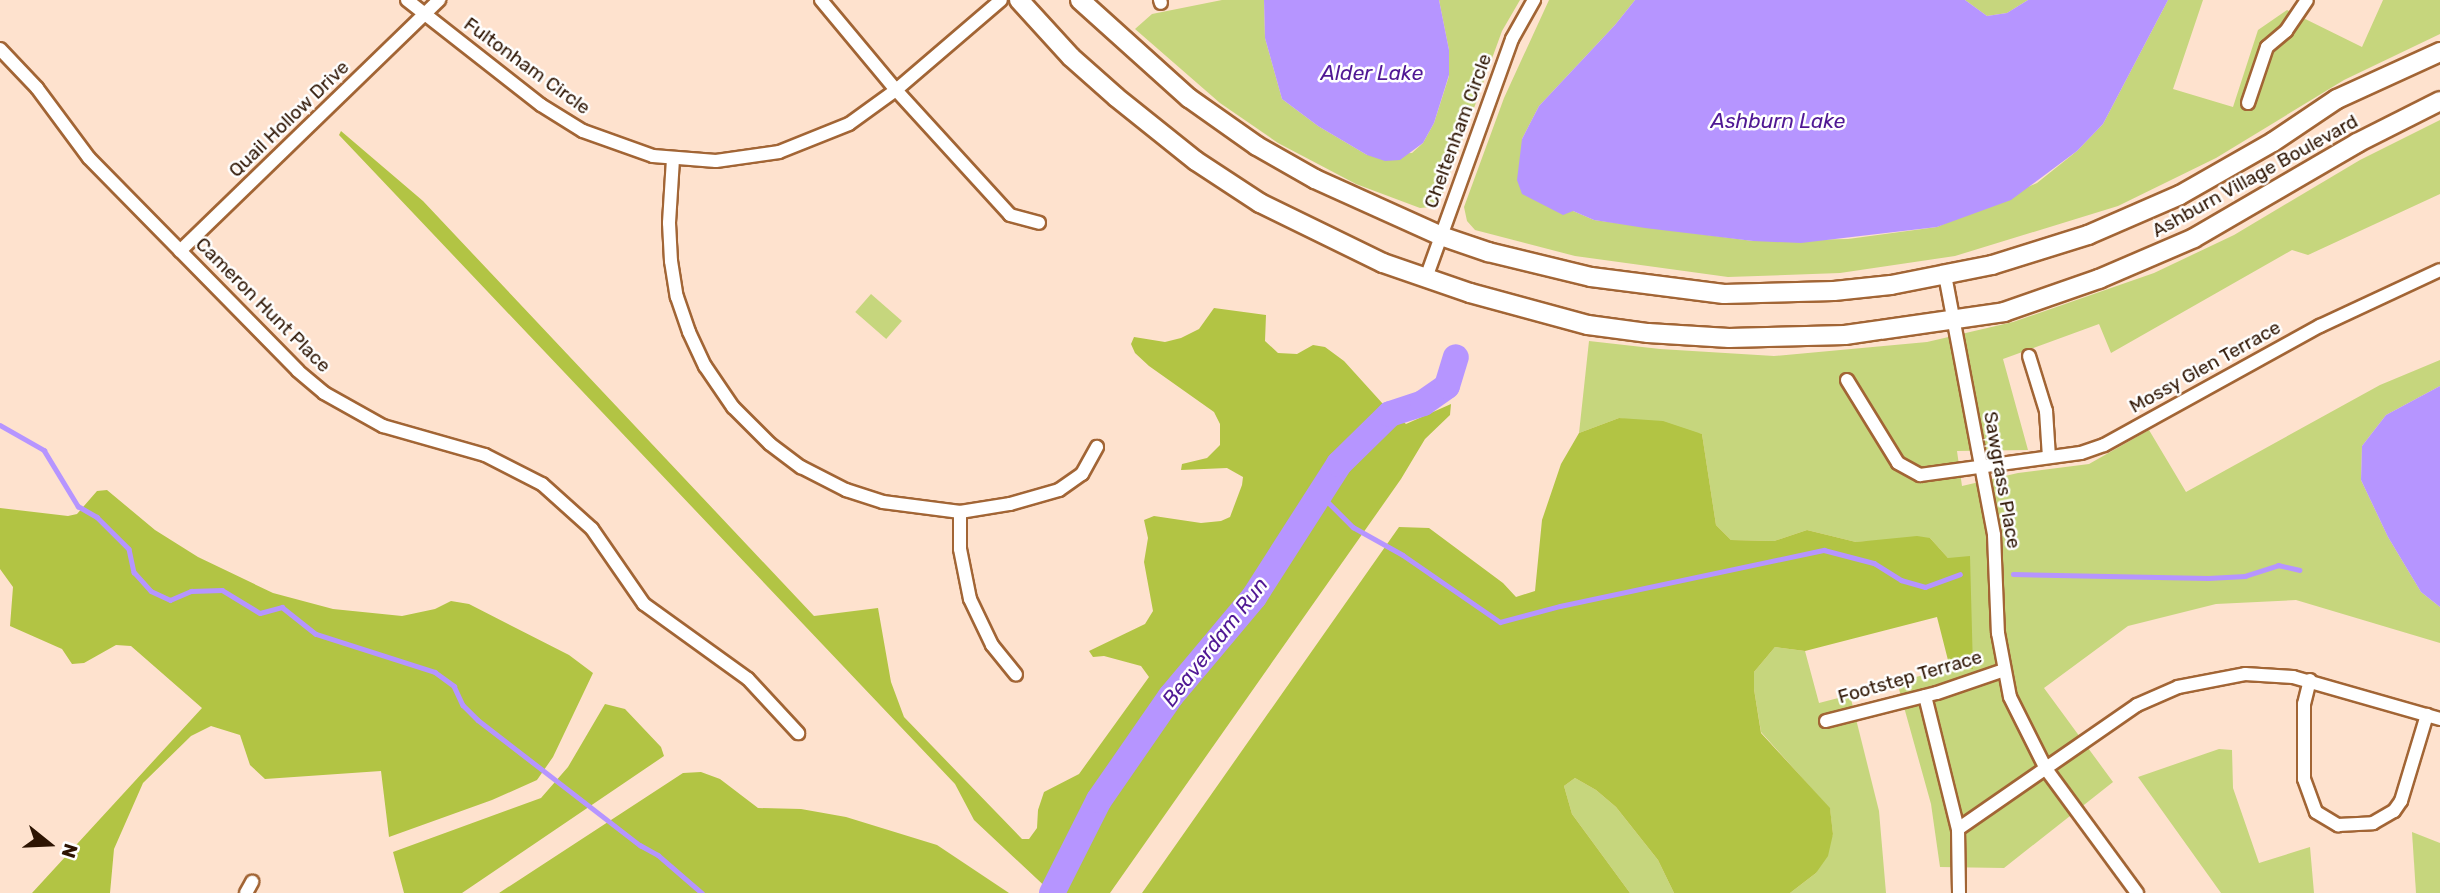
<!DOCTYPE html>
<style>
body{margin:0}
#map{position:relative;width:2440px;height:893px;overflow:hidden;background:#fee2ce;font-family:Rubik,sans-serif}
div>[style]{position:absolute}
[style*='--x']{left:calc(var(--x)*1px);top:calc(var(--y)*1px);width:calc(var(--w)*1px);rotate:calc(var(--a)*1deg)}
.green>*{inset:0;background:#c6d67d;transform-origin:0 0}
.forest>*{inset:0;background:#b2c444}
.water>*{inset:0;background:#b695ff}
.stream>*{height:4.5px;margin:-2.25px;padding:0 2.25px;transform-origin:2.25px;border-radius:2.25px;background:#b695ff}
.river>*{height:26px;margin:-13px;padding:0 13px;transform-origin:13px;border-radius:13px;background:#b695ff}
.roads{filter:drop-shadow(2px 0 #a26535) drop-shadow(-2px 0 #a26535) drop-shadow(0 2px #a26535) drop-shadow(0 -2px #a26535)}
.minor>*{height:12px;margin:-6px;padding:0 6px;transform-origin:6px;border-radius:6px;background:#fff}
.secondary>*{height:18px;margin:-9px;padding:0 9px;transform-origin:9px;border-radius:9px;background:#fff}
span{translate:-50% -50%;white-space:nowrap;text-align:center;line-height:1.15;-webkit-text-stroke:5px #fff;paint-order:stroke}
.street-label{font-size:19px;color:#2d1402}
.water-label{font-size:21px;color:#501894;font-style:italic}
.north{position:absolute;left:14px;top:809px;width:70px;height:70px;-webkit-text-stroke:5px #fff;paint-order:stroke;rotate:108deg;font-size:19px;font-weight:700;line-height:28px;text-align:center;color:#2d1402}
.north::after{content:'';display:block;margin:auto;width:24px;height:32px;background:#2d1402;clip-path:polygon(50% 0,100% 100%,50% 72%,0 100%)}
</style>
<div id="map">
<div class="green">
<i style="clip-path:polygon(1222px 0,1264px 0,1265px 38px,1282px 99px,1318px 126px,1367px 155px,1412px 153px,1423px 143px,1434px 123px,1449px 76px,1449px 50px,1439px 0,1520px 0,1502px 31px,1442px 196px,1431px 207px,1420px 208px,1356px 184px,1278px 143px,1220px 103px,1135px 29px,1152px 14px)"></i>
<i style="clip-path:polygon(1549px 0,1635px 0,1615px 25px,1539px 106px,1522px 139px,1573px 211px,1594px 220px,1753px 241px,1848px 239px,1937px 227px,2037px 183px,2077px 151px,2103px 124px,2168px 0,2203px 0,2173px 89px,2233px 107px,2258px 30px,2287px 10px,2362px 47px,2383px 0,2440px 0,2440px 34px,2344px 80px,2216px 158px,2118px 206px,1955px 256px,1840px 273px,1728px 277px,1575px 256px,1475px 230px,1467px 221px,1464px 207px,1504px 98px)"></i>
<i style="clip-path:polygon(1965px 0,2028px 0,2007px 13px,1987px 16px)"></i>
<i style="clip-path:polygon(2440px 120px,2440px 194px,2308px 255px,2292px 250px,2111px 353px,2099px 324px,2003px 359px,2028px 450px,1957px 451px,1962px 486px,2018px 473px,2089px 464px,2149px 430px,2186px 492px,2380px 385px,2440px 360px,2440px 386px,2386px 415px,2362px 446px,2361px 480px,2388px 537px,2421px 592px,2440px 607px,2440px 643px,2296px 600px,2216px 604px,2128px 626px,2044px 688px,2113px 782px,2004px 868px,1940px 867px,1931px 804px,1897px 682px,1950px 668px,1973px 668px,1948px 558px,1930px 538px,1856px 542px,1807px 530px,1774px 541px,1731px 540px,1716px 525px,1702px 434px,1619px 418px,1579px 433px,1589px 341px,1660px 349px,1774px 356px,1927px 342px,2013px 322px,2154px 273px,2234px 235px,2360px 160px)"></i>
<i style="left:871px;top:294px;width:41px;height:24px;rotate:41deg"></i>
<i style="clip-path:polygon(1775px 647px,1805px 651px,1819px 703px,1850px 695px,1879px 811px,1886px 893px,1790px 893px,1816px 873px,1833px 834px,1830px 809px,1761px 732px,1754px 689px,1754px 672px)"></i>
<i style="clip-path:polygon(2219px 749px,2232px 750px,2233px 788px,2259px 863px,2310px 847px,2314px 893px,2221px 893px,2138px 777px)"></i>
<i style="clip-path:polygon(1575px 778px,1596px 790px,1616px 807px,1658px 860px,1674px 893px,1630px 893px,1572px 814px,1564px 786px)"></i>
<i style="clip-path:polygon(2412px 832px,2440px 843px,2440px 893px,2416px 893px)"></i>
</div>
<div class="forest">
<i style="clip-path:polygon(341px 131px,423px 201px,814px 616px,878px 608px,891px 682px,904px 717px,1022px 839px,1029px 839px,1037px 828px,1038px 810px,1044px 792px,1079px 774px,1149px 677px,1141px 666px,1104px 656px,1093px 657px,1089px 651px,1145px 624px,1153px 611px,1144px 562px,1148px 538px,1144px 520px,1154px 516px,1201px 523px,1221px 521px,1230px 517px,1242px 485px,1243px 477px,1227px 468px,1181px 470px,1182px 464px,1207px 458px,1220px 445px,1220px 424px,1214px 412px,1149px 366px,1135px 353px,1131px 344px,1134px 337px,1165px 342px,1181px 338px,1199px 329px,1214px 308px,1266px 315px,1265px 341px,1278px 353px,1297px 354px,1313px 345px,1325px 347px,1344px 361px,1383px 404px,1406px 424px,1451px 404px,1450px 415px,1425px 439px,1401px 479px,1110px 893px,1052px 893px,974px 820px,955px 784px,339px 135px)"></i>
<i style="clip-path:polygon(1619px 418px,1663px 421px,1702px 434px,1716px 525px,1731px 540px,1774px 541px,1807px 530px,1856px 542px,1917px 536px,1930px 538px,1948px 558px,1970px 556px,1973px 669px,1950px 668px,1937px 617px,1805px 651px,1775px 647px,1754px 672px,1754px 689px,1761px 733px,1830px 808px,1833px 834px,1828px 856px,1816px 873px,1790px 893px,1674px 893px,1658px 860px,1616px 807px,1596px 790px,1575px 778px,1564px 786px,1572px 814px,1630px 893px,1142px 893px,1399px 527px,1429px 528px,1503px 583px,1516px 597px,1535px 591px,1542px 520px,1561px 464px,1579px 433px)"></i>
<i style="clip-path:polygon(107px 490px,155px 530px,198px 557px,273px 593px,333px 609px,402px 616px,435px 609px,451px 601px,469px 604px,569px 655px,593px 673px,553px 757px,537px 780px,492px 800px,389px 837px,381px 771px,265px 779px,250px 765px,240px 735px,211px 726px,191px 736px,143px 783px,114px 849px,110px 893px,32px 893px,202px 708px,131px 646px,116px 645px,84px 663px,72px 664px,62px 649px,10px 626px,13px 587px,0 569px,0 508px,68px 516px,77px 514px,97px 491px)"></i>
<i style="clip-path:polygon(605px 704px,625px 709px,661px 747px,664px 756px,462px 893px,404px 893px,393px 852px,541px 798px,568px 767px)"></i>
<i style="clip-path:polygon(701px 772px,720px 779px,758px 808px,801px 809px,846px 817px,937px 845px,1009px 893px,499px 893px,683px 773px)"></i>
</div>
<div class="water">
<i style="clip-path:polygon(1264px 0,1439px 0,1449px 50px,1449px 75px,1434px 123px,1423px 143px,1400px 160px,1385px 161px,1367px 155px,1318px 126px,1282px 99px,1265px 38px)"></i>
<i style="clip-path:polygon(1635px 0,1965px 0,1987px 16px,2007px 13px,2028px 0,2168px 0,2103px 124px,2077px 151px,2011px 200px,1937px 227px,1801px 243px,1753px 241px,1645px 228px,1594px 220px,1573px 211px,1563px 215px,1522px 194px,1517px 180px,1522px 139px,1539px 106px,1615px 25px)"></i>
<i style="clip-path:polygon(2440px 386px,2440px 607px,2421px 592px,2388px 537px,2361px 480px,2362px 446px,2386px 415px)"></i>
</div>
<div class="stream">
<i style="--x:0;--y:425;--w:51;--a:29.6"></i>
<i style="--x:44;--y:450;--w:66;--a:58.7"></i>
<i style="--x:78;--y:506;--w:22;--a:30"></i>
<i style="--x:97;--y:517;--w:45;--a:45"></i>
<i style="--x:129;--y:549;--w:24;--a:78"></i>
<i style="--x:134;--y:572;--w:25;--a:48"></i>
<i style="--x:151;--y:591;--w:21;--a:25"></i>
<i style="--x:170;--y:600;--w:23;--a:-23"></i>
<i style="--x:191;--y:591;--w:31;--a:-2"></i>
<i style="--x:222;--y:590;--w:44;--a:31.2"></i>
<i style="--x:260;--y:613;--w:23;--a:-15"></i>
<i style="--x:282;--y:607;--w:43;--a:38.5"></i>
<i style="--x:316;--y:634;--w:125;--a:17.7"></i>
<i style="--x:435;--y:672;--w:24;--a:36"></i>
<i style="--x:454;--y:686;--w:21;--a:65"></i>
<i style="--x:463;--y:705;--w:21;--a:45"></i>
<i style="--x:478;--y:720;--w:205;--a:37.7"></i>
<i style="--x:640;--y:845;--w:21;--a:29"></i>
<i style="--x:658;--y:855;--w:58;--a:40.8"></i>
<i style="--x:1320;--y:494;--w:47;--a:45"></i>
<i style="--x:1353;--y:527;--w:57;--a:29.2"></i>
<i style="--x:1403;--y:555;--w:118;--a:34.6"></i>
<i style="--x:1500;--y:622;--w:62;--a:-14.9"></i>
<i style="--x:1560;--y:606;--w:270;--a:-12"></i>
<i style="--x:1824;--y:550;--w:52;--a:14.6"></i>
<i style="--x:1874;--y:563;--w:32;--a:32"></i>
<i style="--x:1901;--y:580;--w:25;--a:16"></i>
<i style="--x:1925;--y:587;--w:37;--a:-20"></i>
<i style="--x:2013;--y:574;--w:195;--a:1.2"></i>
<i style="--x:2208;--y:578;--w:37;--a:-3"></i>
<i style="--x:2245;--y:576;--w:35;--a:-18"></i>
<i style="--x:2278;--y:565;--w:22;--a:13"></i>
</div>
<div class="river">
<i style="--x:1052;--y:893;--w:104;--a:-63.2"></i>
<i style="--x:1099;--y:800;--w:126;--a:-55.3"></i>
<i style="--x:1171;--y:696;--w:129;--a:-50"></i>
<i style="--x:1254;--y:597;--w:158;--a:-57.4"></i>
<i style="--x:1339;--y:464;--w:71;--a:-44.4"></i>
<i style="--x:1390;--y:414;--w:35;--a:-18"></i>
<i style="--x:1423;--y:403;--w:29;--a:-35"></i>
<i style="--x:1447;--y:386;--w:30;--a:-73"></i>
</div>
<div class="roads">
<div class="minor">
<i style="--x:407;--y:0;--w:170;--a:38.1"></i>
<i style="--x:541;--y:105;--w:49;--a:31.8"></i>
<i style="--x:583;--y:131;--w:74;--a:19.7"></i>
<i style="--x:653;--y:156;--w:63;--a:4.5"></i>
<i style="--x:716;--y:161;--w:64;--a:-8.1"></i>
<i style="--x:779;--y:152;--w:75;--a:-21.8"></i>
<i style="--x:849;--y:124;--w:58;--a:-35.9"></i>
<i style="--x:896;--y:90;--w:138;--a:-40.6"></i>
<i style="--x:821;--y:0;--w:117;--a:50.2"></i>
<i style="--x:896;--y:90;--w:169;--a:47.6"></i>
<i style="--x:1010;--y:215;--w:30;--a:15"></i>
<i style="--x:1160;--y:0;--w:3;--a:72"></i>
<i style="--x:0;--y:49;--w:54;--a:46.5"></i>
<i style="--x:37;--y:88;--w:87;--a:53.4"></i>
<i style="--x:89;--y:158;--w:298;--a:45.5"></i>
<i style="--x:298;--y:371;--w:34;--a:40"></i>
<i style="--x:324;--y:393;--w:68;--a:29.2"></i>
<i style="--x:383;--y:426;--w:106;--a:15.9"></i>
<i style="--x:485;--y:455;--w:64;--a:27"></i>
<i style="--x:542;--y:484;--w:67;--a:42"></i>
<i style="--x:592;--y:529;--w:91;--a:55.3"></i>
<i style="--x:644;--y:604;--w:128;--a:35.8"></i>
<i style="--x:748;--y:679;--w:74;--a:47.2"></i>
<i style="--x:2248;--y:103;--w:59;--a:-71.3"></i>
<i style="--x:2267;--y:47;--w:25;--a:-40"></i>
<i style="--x:2286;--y:31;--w:37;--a:-56"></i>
<i style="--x:673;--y:159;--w:64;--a:93.6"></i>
<i style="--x:669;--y:223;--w:38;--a:87"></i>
<i style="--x:671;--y:261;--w:36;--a:81"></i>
<i style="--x:677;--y:297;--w:37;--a:71"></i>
<i style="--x:689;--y:332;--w:38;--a:65"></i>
<i style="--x:705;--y:366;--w:50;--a:55.7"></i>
<i style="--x:733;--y:407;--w:52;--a:45"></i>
<i style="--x:770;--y:444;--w:39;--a:37"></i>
<i style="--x:801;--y:467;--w:51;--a:27.1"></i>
<i style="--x:846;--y:490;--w:39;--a:18"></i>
<i style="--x:883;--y:502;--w:78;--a:7.4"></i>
<i style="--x:960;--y:512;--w:51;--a:-9.1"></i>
<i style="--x:1010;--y:504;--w:51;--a:-15.9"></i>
<i style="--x:1059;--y:490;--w:28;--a:-35"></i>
<i style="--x:1082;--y:474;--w:31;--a:-61"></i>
<i style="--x:180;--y:251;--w:361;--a:-44.1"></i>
<i style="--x:1945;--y:275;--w:265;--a:79.3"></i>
<i style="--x:1994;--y:535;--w:98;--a:87.7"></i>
<i style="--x:1998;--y:633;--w:65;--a:79.4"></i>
<i style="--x:2010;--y:697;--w:80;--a:63.4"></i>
<i style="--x:2046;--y:769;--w:154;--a:53.7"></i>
<i style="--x:1426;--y:278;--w:254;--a:-70.2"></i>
<i style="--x:1512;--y:39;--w:45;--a:-60.6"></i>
<i style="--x:2029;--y:356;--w:58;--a:72.8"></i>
<i style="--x:2046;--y:411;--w:46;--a:86.3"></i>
<i style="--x:1847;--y:380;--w:97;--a:58.4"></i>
<i style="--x:1898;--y:463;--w:25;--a:29"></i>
<i style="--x:1920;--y:475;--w:162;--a:-7.8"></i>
<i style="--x:2081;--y:453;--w:24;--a:-19"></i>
<i style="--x:2104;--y:445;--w:247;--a:-28.9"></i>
<i style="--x:2320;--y:326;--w:132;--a:-25"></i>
<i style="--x:960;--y:512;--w:37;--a:90"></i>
<i style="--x:960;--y:549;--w:51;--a:78.7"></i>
<i style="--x:970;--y:599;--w:51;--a:64.4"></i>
<i style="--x:992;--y:645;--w:38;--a:51"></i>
<i style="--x:2310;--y:680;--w:25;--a:104"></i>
<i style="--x:2304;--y:704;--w:75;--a:90"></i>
<i style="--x:2304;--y:779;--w:35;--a:70"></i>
<i style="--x:2316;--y:812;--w:26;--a:31"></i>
<i style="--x:2338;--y:825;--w:35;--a:-3"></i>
<i style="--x:2373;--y:823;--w:24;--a:-30"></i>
<i style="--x:2394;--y:811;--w:12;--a:-55"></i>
<i style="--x:2401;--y:801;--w:90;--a:-73.2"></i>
<i style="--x:1925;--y:696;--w:137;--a:76.1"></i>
<i style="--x:1958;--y:829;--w:64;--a:89.1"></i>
<i style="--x:1826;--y:721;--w:114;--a:-14.2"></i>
<i style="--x:1937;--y:693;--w:71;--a:-18.9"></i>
<i style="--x:1958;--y:829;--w:218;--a:-34.7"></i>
<i style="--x:2137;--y:705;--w:45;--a:-23.7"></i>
<i style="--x:2178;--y:687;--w:68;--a:-11"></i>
<i style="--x:2245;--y:674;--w:48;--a:3.6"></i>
<i style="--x:2293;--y:677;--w:153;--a:15.9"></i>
<i style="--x:246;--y:893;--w:13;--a:-61"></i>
</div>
<div class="secondary">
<i style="--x:1019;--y:0;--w:77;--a:47.6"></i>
<i style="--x:1071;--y:57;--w:60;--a:41.6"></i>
<i style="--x:1116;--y:97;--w:102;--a:38.7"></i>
<i style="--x:1196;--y:161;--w:77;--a:33.3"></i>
<i style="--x:1260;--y:203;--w:137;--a:26"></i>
<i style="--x:1383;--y:263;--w:92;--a:19"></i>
<i style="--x:1470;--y:293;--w:122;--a:15.2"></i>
<i style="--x:1588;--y:325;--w:61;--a:7.6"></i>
<i style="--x:1648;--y:333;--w:81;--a:3.5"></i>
<i style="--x:1729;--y:338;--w:116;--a:-1.5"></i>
<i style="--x:1845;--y:335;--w:161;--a:-8.2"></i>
<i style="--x:2004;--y:312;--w:101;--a:-19.2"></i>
<i style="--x:2099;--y:279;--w:103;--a:-23.3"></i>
<i style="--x:2194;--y:238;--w:189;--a:-30.2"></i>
<i style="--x:2357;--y:143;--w:93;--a:-26.8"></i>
<i style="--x:1080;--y:0;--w:147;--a:42"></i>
<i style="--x:1189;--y:98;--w:83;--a:35.2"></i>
<i style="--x:1257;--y:146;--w:67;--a:29.6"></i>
<i style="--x:1315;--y:179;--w:138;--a:24.3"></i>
<i style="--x:1441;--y:236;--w:50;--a:18.8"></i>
<i style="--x:1488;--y:252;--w:106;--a:13.6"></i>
<i style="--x:1591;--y:277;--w:134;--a:7.3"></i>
<i style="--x:1724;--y:294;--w:110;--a:-1.6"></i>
<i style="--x:1834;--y:291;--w:57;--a:-6"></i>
<i style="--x:1891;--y:285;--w:103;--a:-11.2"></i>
<i style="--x:1992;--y:265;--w:101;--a:-17.4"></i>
<i style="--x:2088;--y:235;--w:100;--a:-23.5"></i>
<i style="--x:2180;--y:195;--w:107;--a:-29.7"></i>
<i style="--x:2273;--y:142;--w:77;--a:-33.9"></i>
<i style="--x:2337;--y:99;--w:113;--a:-24.5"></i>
</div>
</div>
<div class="street-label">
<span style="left:527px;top:66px;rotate:36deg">Fultonham Circle</span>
<span style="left:289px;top:119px;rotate:-44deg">Quail Hollow Drive</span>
<span style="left:1458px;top:131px;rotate:-70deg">Cheltenham Circle</span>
<span style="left:2255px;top:176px;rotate:-29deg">Ashburn Village Boulevard</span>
<span style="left:263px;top:305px;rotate:45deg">Cameron Hunt Place</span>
<span style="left:2205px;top:367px;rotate:-29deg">Mossy Glen Terrace</span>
<span style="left:2002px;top:480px;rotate:80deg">Sawgrass Place</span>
<span style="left:1910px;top:677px;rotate:-16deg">Footstep Terrace</span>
</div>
<div class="water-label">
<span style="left:1372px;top:73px">Alder Lake</span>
<span style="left:1778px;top:121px">Ashburn Lake</span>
<span style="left:1215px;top:642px;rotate:-52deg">Beaverdam Run</span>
</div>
<div class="north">N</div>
</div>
